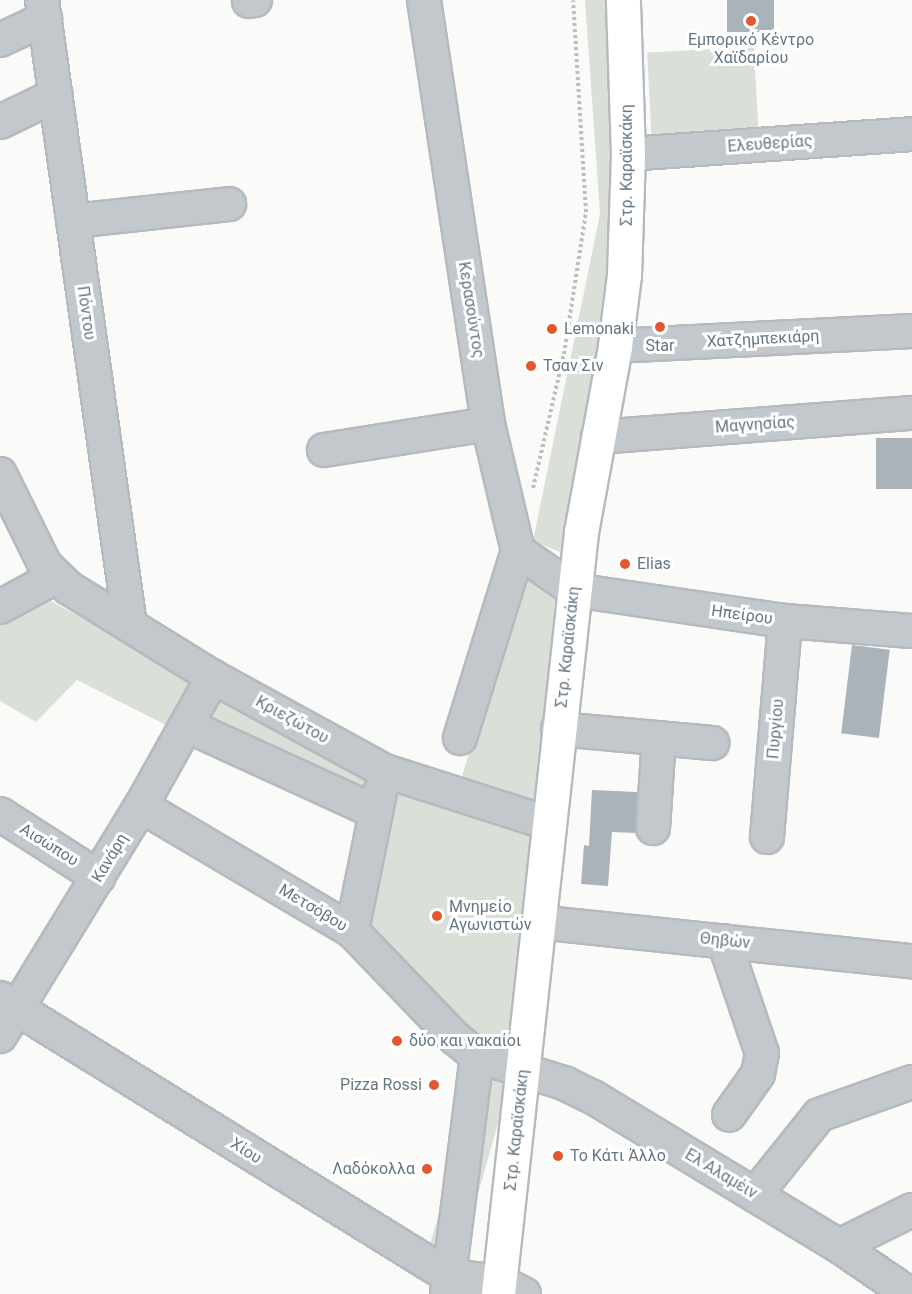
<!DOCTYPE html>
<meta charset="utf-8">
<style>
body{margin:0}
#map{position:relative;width:912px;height:1294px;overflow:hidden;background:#fafaf8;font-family:Roboto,sans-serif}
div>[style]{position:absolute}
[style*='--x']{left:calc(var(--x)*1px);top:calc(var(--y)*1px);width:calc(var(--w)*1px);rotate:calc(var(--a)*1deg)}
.green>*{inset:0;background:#dadfd7;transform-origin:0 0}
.building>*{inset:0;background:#aab3b9;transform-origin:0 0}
.path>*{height:4px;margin-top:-2px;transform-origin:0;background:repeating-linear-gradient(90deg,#bbbfc2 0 3px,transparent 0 6px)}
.roads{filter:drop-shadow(2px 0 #b5babe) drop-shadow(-2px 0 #b5babe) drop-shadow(0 2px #b5babe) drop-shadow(0 -2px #b5babe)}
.minor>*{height:32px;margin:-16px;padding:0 16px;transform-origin:16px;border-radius:16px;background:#c3c8cc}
.major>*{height:33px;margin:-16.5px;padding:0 16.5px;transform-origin:16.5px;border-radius:16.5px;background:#fff}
.dots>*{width:16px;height:16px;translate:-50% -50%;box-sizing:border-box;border:3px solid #fff;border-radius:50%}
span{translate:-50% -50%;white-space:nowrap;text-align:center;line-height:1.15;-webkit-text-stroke:6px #fff;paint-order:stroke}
.poi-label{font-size:16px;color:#657683}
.left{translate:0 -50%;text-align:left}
.right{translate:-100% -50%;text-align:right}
.street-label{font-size:16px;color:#657683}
</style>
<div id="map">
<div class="green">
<i style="clip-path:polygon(585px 0,612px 0,617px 213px,565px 554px,533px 541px,600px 214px)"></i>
<i style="left:754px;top:47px;width:91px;height:107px;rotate:87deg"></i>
<i style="clip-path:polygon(522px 575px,555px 600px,536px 803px,460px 783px)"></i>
<i style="clip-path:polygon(47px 599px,194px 678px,168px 726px,77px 680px,36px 722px,0 701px,0 616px)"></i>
<i style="clip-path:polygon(216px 689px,374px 773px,369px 799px,198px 724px)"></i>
<i style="clip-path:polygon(391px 784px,539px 829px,517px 1058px,479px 1052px,362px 929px)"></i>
<i style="left:479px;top:1074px;width:32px;height:183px;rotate:16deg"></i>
</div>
<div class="building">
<i style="left:727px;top:0;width:47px;height:32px"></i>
<i style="left:912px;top:438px;width:51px;height:36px;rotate:90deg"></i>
<i style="left:852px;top:645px;width:38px;height:89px;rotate:7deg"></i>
<i style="clip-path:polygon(592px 790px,637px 792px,636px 833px,612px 832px,608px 886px,581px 884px,584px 845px,589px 846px)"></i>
</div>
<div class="path">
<i style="--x:533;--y:488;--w:138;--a:-77"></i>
<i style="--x:564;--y:354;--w:144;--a:-81.2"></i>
<i style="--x:586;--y:212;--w:212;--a:-93.5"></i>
</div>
<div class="roads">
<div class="minor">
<i style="--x:42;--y:0;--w:631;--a:81.99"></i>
<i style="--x:424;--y:0;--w:429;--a:81.4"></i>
<i style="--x:488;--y:424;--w:130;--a:76.7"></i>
<i style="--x:518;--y:551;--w:68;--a:34.9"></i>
<i style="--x:574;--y:590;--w:213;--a:8.4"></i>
<i style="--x:785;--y:621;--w:127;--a:4.5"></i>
<i style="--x:249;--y:1;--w:6;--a:-9"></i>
<i style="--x:0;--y:40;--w:50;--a:-25"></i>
<i style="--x:0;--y:122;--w:62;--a:-25.7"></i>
<i style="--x:628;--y:154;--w:285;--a:-4"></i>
<i style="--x:73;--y:221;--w:157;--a:-6.2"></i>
<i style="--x:615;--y:346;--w:297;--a:-2.9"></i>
<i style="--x:598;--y:437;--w:315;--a:-4.4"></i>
<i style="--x:324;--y:450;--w:166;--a:-9"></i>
<i style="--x:0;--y:474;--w:102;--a:63.7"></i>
<i style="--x:45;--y:565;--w:33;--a:44"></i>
<i style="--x:69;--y:588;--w:169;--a:31.7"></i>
<i style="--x:213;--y:677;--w:196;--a:28.7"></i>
<i style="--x:385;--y:771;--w:171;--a:17.7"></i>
<i style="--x:0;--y:607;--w:63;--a:-28.6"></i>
<i style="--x:188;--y:726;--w:207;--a:24.6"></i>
<i style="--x:558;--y:729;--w:155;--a:5.2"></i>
<i style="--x:460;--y:738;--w:196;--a:-72.8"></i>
<i style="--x:141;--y:806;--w:245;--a:30.6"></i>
<i style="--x:352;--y:931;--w:149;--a:46.1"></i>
<i style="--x:455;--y:1038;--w:28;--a:39"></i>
<i style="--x:477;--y:1056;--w:91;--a:17.2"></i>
<i style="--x:564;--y:1083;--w:32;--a:26"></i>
<i style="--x:593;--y:1097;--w:288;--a:31.2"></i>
<i style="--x:839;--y:1246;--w:85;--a:34.4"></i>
<i style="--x:0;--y:814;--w:117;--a:32.7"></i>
<i style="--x:653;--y:828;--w:90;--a:-86.2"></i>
<i style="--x:767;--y:837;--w:217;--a:-85.2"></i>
<i style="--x:538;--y:922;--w:376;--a:6"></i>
<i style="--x:352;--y:931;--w:142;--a:-78.6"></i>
<i style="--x:724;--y:941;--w:118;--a:71.3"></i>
<i style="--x:762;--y:1053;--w:21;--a:101"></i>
<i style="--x:758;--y:1074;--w:50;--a:125.3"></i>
<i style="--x:0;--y:998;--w:528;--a:31.76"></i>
<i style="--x:449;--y:1276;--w:51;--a:6.7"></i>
<i style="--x:500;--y:1282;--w:27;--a:27"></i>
<i style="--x:0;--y:1036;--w:270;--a:-58.5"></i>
<i style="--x:141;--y:806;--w:148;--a:-60.8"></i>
<i style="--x:755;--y:1195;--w:102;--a:-51.3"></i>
<i style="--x:819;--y:1115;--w:99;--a:-19.5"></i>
<i style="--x:839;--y:1246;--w:81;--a:-26.3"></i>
<i style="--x:447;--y:1293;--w:239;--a:-82.8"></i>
</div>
<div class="major">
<i style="--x:498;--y:1294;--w:767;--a:-83.78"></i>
<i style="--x:581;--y:532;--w:189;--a:-79.6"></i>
<i style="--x:615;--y:346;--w:72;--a:-82.8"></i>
<i style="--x:624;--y:275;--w:121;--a:-88.1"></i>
<i style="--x:628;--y:154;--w:154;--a:-91.9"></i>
</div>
</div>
<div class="dots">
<i style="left:751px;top:21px;background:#e4572e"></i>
<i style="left:660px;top:327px;background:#e4572e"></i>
<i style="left:552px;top:329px;background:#e4572e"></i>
<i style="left:531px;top:366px;background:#e4572e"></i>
<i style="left:625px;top:564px;background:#e4572e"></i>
<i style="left:437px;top:916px;background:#e4572e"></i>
<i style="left:397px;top:1041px;background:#e4572e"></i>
<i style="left:434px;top:1085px;background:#e4572e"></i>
<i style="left:558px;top:1156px;background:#e4572e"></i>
<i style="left:427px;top:1169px;background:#e4572e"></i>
</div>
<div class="poi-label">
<span style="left:751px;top:49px">Εμπορικό Κέντρο<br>Χαϊδαρίου</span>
<span class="left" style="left:564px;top:329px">Lemonaki</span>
<span style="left:660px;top:346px">Star</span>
<span class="left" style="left:543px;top:366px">Τσαν Σιν</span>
<span class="left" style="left:637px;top:564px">Elias</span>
<span class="left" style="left:449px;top:916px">Μνημείο<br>Αγωνιστών</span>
<span class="left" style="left:409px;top:1041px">δύο και νακαίοι</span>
<span class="right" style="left:422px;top:1085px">Pizza Rossi</span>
<span class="left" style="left:570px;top:1156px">Το Κάτι Άλλο</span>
<span class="right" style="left:415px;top:1169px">Λαδόκολλα</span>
</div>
<div class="street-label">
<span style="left:770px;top:144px;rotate:-4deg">Ελευθερίας</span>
<span style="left:627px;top:165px;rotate:-90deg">Στρ. Καραϊσκάκη</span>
<span style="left:471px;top:310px;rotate:81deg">Κερασούντος</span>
<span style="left:86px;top:313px;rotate:82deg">Πόντου</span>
<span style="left:763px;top:339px;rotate:-3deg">Χατζημπεκιάρη</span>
<span style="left:755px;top:425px;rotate:-4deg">Μαγνησίας</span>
<span style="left:742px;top:615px;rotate:8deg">Ηπείρου</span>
<span style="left:568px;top:647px;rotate:-84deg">Στρ. Καραϊσκάκη</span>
<span style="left:292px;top:720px;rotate:29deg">Κριεζώτου</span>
<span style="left:776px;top:729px;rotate:-85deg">Πυργίου</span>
<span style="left:49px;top:845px;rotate:32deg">Αισώπου</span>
<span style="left:110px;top:858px;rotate:-59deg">Κανάρη</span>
<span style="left:313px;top:908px;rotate:31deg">Μετσόβου</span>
<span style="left:725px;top:941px;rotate:6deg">Θηβών</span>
<span style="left:517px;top:1130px;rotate:-84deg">Στρ. Καραϊσκάκη</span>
<span style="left:246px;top:1151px;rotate:32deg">Χίου</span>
<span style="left:721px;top:1174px;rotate:31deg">Ελ Αλαμέιν</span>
</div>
</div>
